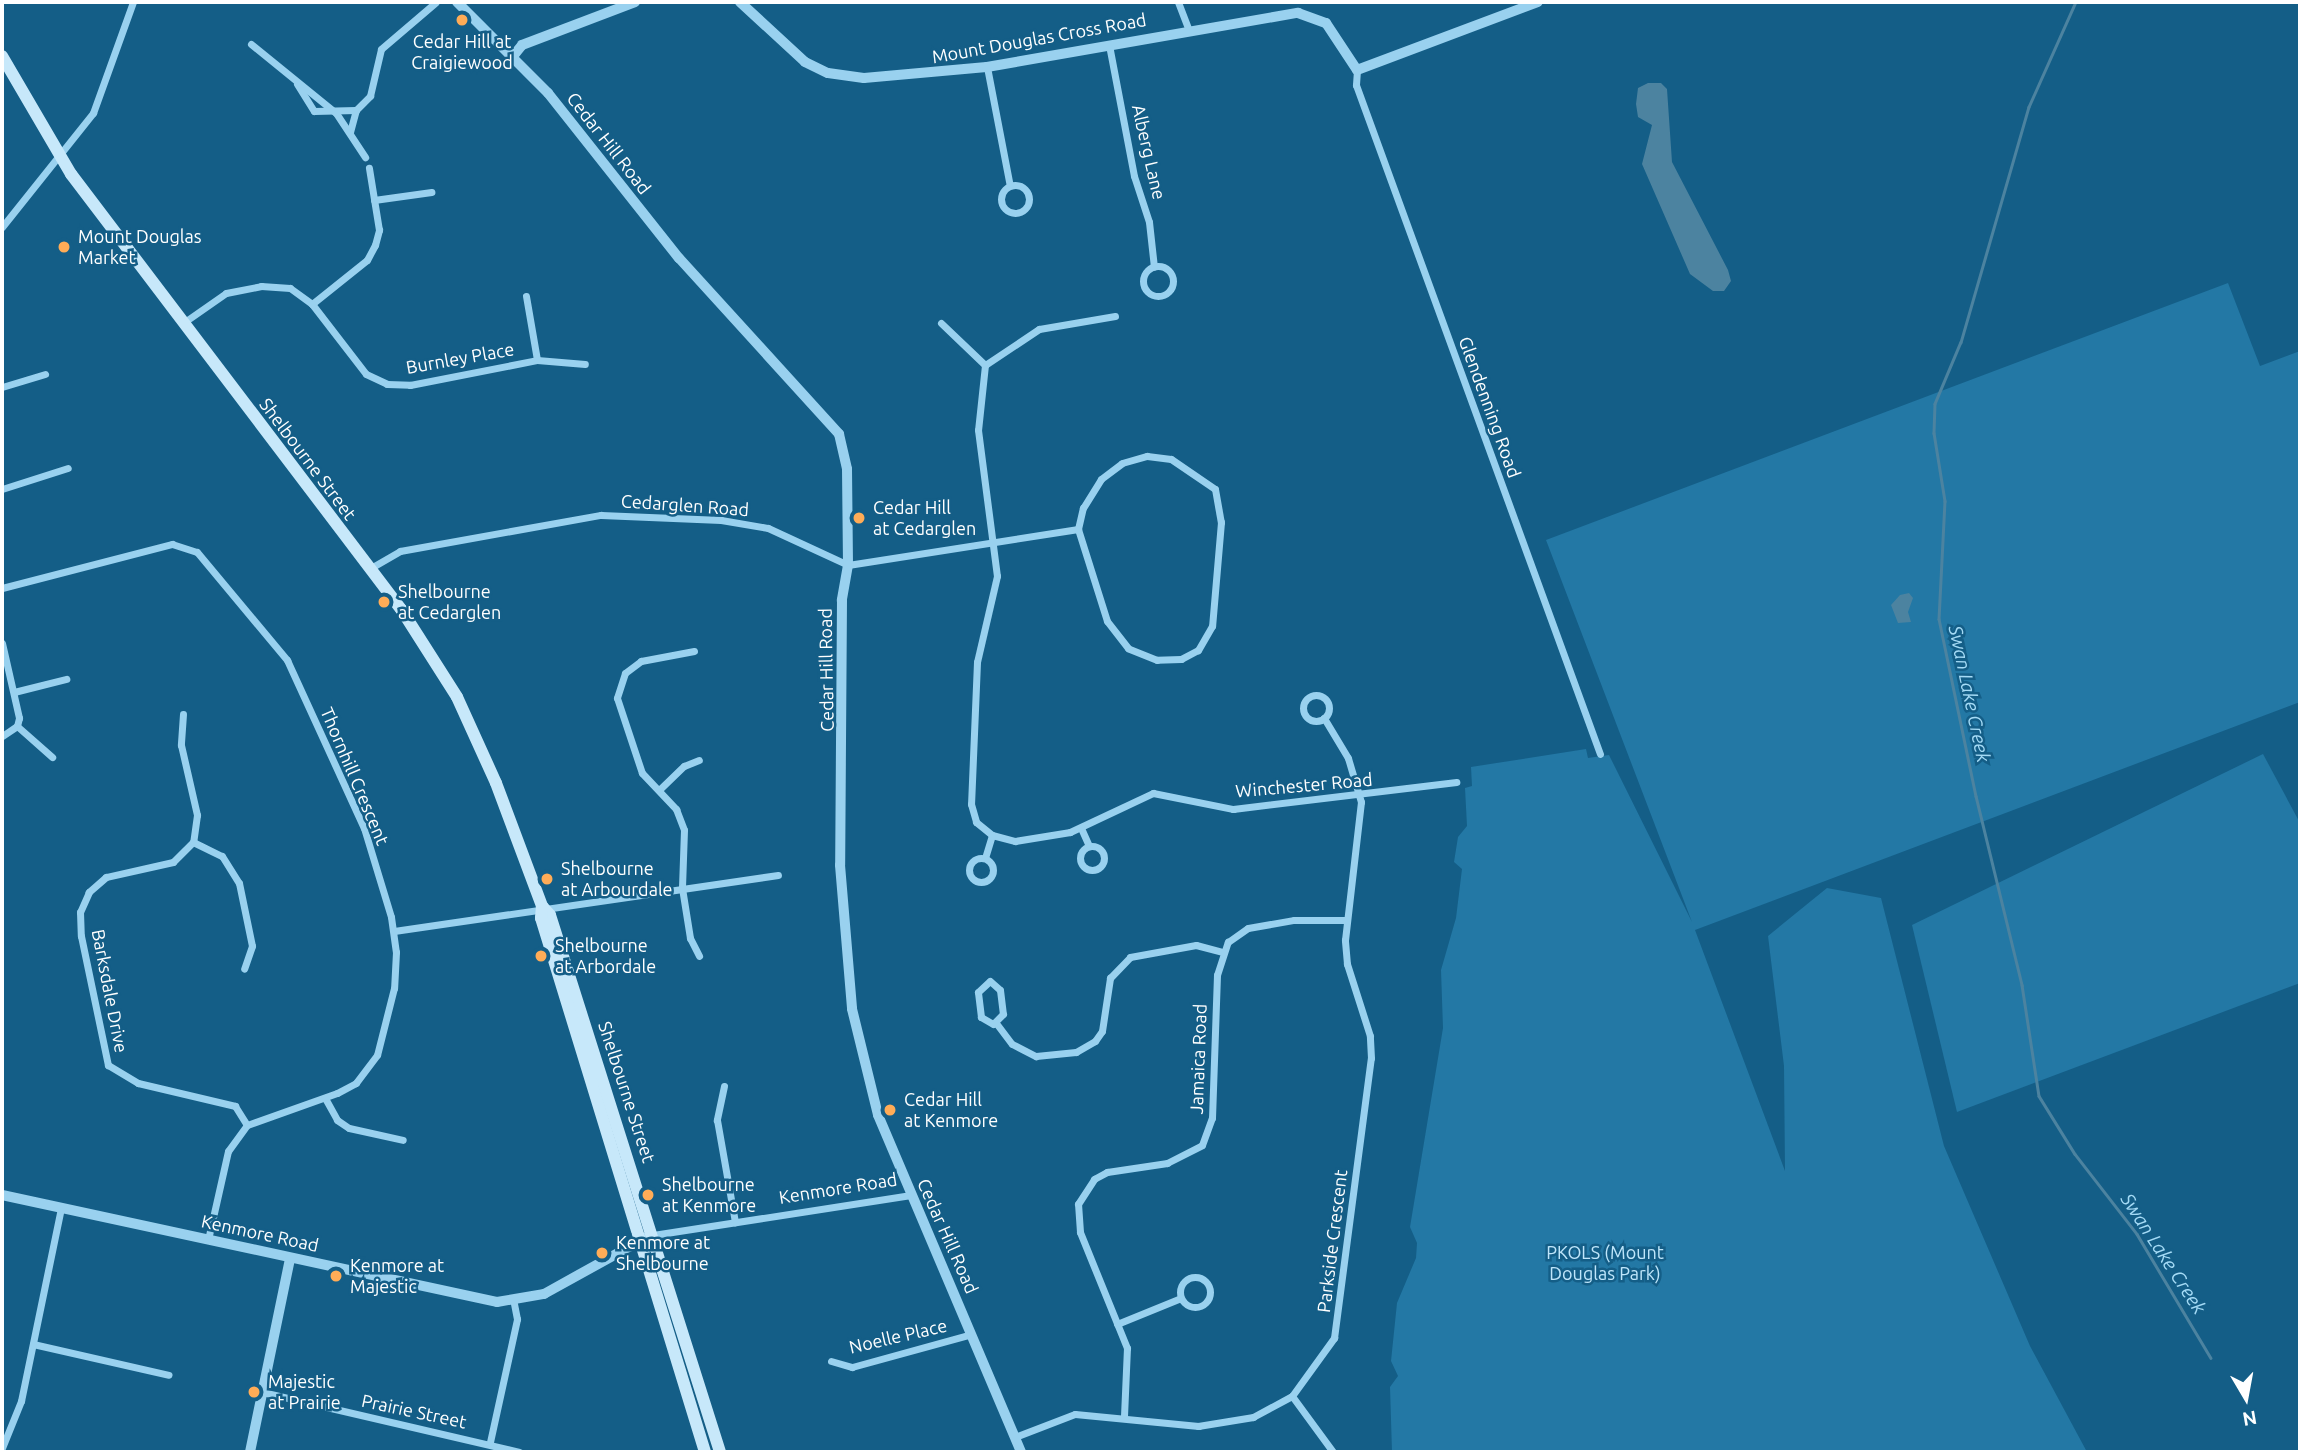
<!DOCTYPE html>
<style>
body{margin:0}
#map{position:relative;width:2302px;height:1454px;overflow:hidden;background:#145e87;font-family:Ubuntu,sans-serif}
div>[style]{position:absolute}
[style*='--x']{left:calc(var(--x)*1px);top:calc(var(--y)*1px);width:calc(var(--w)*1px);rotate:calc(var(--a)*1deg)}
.green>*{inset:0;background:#2378a5}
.water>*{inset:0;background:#4c83a0}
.stream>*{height:2.5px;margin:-1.25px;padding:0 1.25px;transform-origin:1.25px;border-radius:1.25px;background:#4c83a0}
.minor>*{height:7px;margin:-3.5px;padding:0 3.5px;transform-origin:3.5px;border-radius:3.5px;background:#99d1ef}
.minor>.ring{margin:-3.5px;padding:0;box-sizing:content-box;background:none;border:7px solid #99d1ef;border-radius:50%}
.tertiary>*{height:10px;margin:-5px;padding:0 5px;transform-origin:5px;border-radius:5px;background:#99d1ef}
.secondary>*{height:12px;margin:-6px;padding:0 6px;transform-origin:6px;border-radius:6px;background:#c7e8fa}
.dots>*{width:19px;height:19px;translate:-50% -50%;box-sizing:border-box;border:4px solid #145e87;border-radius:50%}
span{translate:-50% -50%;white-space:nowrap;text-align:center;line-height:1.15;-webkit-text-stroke:5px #145e87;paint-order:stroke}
.street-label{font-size:18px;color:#fff}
.poi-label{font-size:18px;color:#fff}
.left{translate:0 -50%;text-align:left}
.park-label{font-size:18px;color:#bfe6fb}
.water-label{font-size:19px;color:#a5dbf6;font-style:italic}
.frame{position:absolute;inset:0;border:4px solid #fff;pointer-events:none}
.north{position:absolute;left:2211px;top:1363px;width:70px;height:70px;-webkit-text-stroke:5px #145e87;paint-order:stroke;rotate:170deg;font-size:19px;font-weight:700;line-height:28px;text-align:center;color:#fff}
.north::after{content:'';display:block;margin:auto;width:24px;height:32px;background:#fff;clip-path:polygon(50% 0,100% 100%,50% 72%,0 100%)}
</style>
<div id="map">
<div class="green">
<i style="clip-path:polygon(2228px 283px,2260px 366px,2300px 351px,2300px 702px,1695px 930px,1785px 1171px,1784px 1066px,1768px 936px,1827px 888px,1881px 898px,1944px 1146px,2030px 1346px,2087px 1452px,1392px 1452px,1390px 1387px,1398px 1376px,1391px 1361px,1397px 1303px,1416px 1258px,1417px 1243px,1410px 1227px,1443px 1028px,1441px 970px,1456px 918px,1462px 869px,1454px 862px,1458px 837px,1467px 826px,1465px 788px,1472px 786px,1471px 767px,1586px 749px,1588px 758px,1609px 755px,1692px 922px,1546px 540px)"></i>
<i style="clip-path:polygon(2263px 754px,2300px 823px,2300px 983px,1957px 1112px,1912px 925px)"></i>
</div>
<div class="water">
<i style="clip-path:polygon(1648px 83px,1661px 83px,1667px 89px,1672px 162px,1728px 270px,1731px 281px,1724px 291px,1713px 291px,1690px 274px,1642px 164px,1652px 125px,1638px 117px,1636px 104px,1638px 88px)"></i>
<i style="clip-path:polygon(1909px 593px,1913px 598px,1908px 612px,1911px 622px,1898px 623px,1891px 605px,1900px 595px)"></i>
</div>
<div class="stream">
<i style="--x:2076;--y:2;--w:115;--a:114.1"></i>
<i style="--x:2029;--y:107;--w:245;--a:106.1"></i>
<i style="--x:1961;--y:342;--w:67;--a:112.8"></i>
<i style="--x:1935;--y:404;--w:29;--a:92"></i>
<i style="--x:1934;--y:433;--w:69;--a:80.8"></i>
<i style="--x:1945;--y:501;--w:118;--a:92.9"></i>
<i style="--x:1939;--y:619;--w:181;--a:78.2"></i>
<i style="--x:1976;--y:796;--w:195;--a:76.3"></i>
<i style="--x:2022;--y:985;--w:112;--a:81.3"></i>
<i style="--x:2039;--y:1096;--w:68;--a:58.2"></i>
<i style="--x:2075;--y:1154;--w:101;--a:52.2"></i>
<i style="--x:2137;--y:1234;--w:144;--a:59.2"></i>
</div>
<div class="minor">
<i style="--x:1178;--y:2;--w:30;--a:69"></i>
<i style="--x:251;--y:44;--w:109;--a:39.1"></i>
<i style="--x:336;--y:113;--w:53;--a:56.6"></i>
<i style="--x:1109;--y:45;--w:133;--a:79.2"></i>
<i style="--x:1134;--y:176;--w:48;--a:71.9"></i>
<i style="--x:1149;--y:222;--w:45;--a:83.7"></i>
<i style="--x:987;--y:67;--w:121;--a:79.1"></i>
<i style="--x:1357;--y:70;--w:15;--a:94"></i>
<i style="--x:1356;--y:85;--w:712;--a:69.96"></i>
<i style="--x:297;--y:84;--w:32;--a:58"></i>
<i style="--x:314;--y:111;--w:42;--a:-1.4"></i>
<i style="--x:350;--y:132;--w:23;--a:-75"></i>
<i style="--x:356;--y:110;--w:20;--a:-45"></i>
<i style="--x:370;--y:96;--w:48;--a:-76.8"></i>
<i style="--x:381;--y:49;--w:72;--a:-40.5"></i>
<i class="ring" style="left:1001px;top:185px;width:21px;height:21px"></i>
<i style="--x:374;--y:200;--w:58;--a:-8"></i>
<i style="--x:2;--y:227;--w:146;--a:-51.4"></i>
<i style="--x:93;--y:113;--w:118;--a:-70.2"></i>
<i class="ring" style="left:1143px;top:266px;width:23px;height:23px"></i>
<i style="--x:526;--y:296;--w:65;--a:80.2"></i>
<i style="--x:312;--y:304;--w:70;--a:-38.7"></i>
<i style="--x:367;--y:260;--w:17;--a:-62"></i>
<i style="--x:375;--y:245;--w:16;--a:-75"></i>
<i style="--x:379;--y:230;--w:63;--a:-99.2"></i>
<i style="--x:1115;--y:316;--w:77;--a:170.3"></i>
<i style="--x:1039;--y:329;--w:65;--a:146.3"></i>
<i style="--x:985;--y:365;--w:65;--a:96.1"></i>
<i style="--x:978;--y:430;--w:147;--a:82.6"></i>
<i style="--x:997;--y:576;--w:88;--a:103.1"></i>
<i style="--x:977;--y:662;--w:142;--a:92.4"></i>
<i style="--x:971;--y:804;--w:19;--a:74"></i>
<i style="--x:976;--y:822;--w:21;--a:39"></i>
<i style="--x:992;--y:835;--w:24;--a:15"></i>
<i style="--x:1015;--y:841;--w:56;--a:-9.3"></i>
<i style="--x:1070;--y:832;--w:92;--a:-25.2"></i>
<i style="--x:1153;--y:793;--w:82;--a:11.3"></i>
<i style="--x:1233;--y:809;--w:225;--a:-6.9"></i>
<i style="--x:183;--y:323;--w:52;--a:-34.9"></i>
<i style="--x:226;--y:293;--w:36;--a:-11"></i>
<i style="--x:261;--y:286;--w:29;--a:4"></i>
<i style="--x:290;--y:288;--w:27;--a:36"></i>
<i style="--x:312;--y:304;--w:88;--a:52.4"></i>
<i style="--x:366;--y:374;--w:23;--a:25"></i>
<i style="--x:387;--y:384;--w:23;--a:2"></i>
<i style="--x:410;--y:385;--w:129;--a:-11.1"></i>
<i style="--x:537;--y:360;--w:48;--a:4.8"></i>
<i style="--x:941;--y:323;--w:61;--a:43.7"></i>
<i style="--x:2;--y:387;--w:45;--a:-16.8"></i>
<i style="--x:1147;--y:456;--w:24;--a:7"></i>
<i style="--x:1171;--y:459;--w:53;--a:34.3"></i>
<i style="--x:1215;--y:489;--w:34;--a:80"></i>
<i style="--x:1221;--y:522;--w:104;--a:94.9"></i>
<i style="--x:1212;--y:626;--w:28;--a:120"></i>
<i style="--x:1198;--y:650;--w:19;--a:152"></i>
<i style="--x:1181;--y:659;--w:24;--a:178"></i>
<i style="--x:1157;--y:660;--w:31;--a:-158"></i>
<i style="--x:1128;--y:648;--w:34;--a:-128"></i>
<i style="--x:1107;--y:621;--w:96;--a:-107.5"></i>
<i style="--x:1078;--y:529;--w:22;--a:-77"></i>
<i style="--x:1083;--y:508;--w:34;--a:-58"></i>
<i style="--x:1101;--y:479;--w:26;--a:-37"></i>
<i style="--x:1122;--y:463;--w:26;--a:-16"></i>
<i style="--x:2;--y:489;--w:69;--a:-17.7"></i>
<i style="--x:369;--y:569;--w:36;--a:-30"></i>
<i style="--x:400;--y:551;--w:204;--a:-10.2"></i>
<i style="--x:601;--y:515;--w:120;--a:2.4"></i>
<i style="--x:721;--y:520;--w:48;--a:9.7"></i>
<i style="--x:768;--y:528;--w:88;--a:24.8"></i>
<i style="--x:848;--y:565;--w:233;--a:-8.9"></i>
<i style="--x:2;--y:588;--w:176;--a:-14.5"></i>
<i style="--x:172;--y:544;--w:26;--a:18"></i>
<i style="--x:197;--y:552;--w:141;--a:50.2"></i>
<i style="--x:287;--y:660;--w:185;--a:65.4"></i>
<i style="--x:364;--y:828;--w:93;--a:73.1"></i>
<i style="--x:391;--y:917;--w:35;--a:82"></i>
<i style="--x:396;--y:952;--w:36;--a:93"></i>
<i style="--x:394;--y:988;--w:69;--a:104.2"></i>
<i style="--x:377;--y:1055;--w:35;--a:127"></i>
<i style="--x:356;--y:1083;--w:21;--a:152"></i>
<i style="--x:337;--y:1093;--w:96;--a:160.4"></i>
<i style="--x:247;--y:1125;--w:32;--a:126"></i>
<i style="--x:228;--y:1151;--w:91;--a:102.7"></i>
<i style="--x:2;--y:643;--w:77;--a:77.2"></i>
<i style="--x:19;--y:718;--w:8;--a:104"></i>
<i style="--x:17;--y:726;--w:18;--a:146"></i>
<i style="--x:694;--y:651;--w:54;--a:169.3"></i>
<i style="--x:641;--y:661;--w:20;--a:143"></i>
<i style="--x:625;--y:673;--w:26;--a:108"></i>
<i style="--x:617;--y:698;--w:79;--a:71.6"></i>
<i style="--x:642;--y:773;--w:50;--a:46.6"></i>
<i style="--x:676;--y:809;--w:22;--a:69"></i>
<i style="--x:684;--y:830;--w:58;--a:92"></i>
<i style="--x:682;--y:888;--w:51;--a:80.9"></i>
<i style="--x:690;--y:938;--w:20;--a:63"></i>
<i style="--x:14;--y:692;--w:54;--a:-14"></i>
<i class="ring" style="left:1303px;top:695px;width:19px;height:19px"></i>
<i style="--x:183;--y:714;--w:31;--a:94"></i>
<i style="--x:181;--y:745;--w:72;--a:77.1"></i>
<i style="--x:197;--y:815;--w:27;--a:98"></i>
<i style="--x:193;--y:842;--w:28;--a:135"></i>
<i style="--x:173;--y:862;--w:69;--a:167.4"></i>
<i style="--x:106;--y:877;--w:23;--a:139"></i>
<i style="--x:89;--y:892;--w:22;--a:114"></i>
<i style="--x:80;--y:912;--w:24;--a:88"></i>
<i style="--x:81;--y:936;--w:132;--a:78.2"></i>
<i style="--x:108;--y:1065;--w:35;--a:31"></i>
<i style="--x:138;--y:1083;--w:100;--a:13.3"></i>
<i style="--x:235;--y:1106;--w:22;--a:58"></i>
<i style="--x:17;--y:726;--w:47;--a:41.5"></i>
<i style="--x:660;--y:789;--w:33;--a:-44"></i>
<i style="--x:684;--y:766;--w:16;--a:-22"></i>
<i style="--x:1081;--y:828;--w:20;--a:66"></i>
<i style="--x:193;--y:842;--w:32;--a:26"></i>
<i style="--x:222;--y:856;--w:32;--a:58"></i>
<i style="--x:239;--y:883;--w:64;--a:78.3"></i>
<i style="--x:252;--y:946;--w:24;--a:109"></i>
<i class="ring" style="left:1080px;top:846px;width:17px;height:17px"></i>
<i class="ring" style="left:969px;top:858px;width:17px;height:17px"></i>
<i style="--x:985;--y:858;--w:24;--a:-73"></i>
<i style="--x:394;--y:931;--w:388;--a:-8.3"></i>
<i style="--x:990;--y:981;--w:13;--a:42"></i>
<i style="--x:1000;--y:990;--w:24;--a:83"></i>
<i style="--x:1003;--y:1014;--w:14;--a:135"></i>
<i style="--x:993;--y:1024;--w:14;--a:-150"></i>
<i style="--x:981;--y:1017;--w:25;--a:-97"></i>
<i style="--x:978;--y:992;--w:16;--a:-43"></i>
<i style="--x:996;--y:1023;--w:26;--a:53"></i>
<i style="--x:1012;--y:1044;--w:27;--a:27"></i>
<i style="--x:1036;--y:1056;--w:40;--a:-5.7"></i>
<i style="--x:1076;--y:1052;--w:22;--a:-30"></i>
<i style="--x:1095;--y:1041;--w:12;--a:-55"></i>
<i style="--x:1102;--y:1031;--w:54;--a:-81.4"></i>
<i style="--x:1110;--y:978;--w:29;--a:-46"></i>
<i style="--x:1130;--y:957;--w:67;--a:-10.3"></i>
<i style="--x:1196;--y:945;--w:27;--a:15"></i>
<i style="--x:724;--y:1086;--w:35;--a:102"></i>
<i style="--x:717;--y:1120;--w:104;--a:80"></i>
<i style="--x:325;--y:1098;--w:25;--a:61"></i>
<i style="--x:337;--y:1120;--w:14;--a:34"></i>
<i style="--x:349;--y:1128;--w:55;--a:12.5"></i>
<i style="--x:653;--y:1235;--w:261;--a:-8.8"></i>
<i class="ring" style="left:1180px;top:1277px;width:23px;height:23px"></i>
<i style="--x:1117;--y:1324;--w:69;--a:-22.1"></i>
<i style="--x:33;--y:1344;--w:139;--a:12.8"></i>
<i style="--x:831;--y:1361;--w:22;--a:16"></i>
<i style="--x:852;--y:1367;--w:124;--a:-15.4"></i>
<i style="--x:262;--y:1392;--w:264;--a:13.1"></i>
<i style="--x:1292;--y:1396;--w:69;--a:53.8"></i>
<i style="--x:1124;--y:1416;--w:68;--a:-87.5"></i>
<i style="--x:1127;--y:1348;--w:125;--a:-112.1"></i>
<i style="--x:1080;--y:1232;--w:28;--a:-94"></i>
<i style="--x:1078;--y:1204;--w:30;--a:-57"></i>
<i style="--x:1094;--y:1179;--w:15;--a:-28"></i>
<i style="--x:1107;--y:1172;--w:61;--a:-8.5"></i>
<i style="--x:1167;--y:1163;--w:39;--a:-27"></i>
<i style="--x:1202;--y:1145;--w:29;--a:-70"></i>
<i style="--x:1212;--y:1118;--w:143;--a:-88"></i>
<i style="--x:1217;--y:975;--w:35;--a:-72"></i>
<i style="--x:1228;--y:942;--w:24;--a:-35"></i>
<i style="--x:1248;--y:928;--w:47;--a:-9.9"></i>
<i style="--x:1294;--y:920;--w:53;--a:0"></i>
<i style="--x:1015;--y:1437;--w:64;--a:-21"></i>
<i style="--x:1075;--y:1414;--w:124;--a:5.6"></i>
<i style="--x:1198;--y:1426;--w:56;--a:-9.3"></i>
<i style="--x:1253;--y:1417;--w:44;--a:-28.3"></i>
<i style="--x:1292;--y:1396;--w:72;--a:-54.1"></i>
<i style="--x:1334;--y:1338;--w:282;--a:-82.5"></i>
<i style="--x:1371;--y:1058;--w:22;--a:-93"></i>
<i style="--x:1370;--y:1036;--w:76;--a:-107.7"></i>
<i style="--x:1347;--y:964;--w:24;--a:-95"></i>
<i style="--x:1345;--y:940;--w:139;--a:-83.4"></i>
<i style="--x:1361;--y:802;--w:46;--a:-106.5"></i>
<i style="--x:1348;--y:758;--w:47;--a:-121"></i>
<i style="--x:490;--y:1442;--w:126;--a:-77.6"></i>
<i style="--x:517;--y:1319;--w:16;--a:-101"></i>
<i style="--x:2;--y:1448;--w:51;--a:-68"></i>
<i style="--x:21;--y:1401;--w:197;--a:-78.3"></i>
</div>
<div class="tertiary">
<i style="--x:457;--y:2;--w:129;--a:45"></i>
<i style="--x:548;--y:93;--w:211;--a:51.6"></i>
<i style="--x:679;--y:258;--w:238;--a:47.7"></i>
<i style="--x:839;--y:434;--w:36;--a:77"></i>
<i style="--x:847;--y:469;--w:96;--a:89.4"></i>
<i style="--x:848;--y:565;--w:36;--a:100"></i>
<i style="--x:842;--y:600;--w:265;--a:90.4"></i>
<i style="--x:840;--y:865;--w:144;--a:85.2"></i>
<i style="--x:852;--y:1009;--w:109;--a:76.2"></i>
<i style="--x:878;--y:1115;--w:366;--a:67"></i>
<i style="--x:740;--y:2;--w:88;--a:42.7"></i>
<i style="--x:805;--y:62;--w:25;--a:26"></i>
<i style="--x:828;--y:73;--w:36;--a:8"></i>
<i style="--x:864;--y:78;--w:123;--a:-5.1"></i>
<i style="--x:987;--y:67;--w:316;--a:-9.9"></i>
<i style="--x:1298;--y:13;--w:30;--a:20"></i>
<i style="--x:1326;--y:23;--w:56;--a:56.6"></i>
<i style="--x:1357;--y:70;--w:193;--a:-20.6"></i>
<i style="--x:514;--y:55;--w:13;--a:-51"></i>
<i style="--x:522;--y:45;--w:121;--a:-20.8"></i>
<i style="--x:2;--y:1195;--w:506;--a:12.2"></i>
<i style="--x:497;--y:1302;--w:48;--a:-9.7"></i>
<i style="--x:544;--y:1294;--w:118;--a:-29"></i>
<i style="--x:250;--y:1452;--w:198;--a:-78.3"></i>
</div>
<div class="secondary">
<i style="--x:2;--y:56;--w:137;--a:59.7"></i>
<i style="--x:71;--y:174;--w:546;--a:52.82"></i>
<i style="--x:401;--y:609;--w:104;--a:57.5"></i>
<i style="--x:457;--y:697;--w:94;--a:65.6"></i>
<i style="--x:496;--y:783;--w:131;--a:69.5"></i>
<i style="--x:542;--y:906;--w:12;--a:48"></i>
<i style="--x:550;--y:915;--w:563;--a:72.43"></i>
<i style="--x:542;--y:906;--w:12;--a:95"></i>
<i style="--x:541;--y:918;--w:559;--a:72.93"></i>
</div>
<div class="dots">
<i style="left:462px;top:20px;background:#ffac57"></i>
<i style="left:64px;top:247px;background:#ffac57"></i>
<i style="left:859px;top:518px;background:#ffac57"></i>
<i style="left:384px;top:602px;background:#ffac57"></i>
<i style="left:547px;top:879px;background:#ffac57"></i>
<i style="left:541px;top:956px;background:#ffac57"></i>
<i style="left:890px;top:1110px;background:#ffac57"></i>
<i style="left:648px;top:1195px;background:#ffac57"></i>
<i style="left:602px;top:1253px;background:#ffac57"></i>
<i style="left:336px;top:1276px;background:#ffac57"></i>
<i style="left:254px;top:1392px;background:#ffac57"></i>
</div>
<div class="street-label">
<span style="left:1039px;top:38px;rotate:-10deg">Mount Douglas Cross Road</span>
<span style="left:609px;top:143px;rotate:52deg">Cedar Hill Road</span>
<span style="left:1149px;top:152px;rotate:77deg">Alberg Lane</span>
<span style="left:460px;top:358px;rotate:-10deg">Burnley Place</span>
<span style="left:1490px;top:407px;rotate:70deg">Glendenning Road</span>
<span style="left:308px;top:459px;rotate:53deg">Shelbourne Street</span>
<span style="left:685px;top:505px;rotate:4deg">Cedarglen Road</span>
<span style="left:826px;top:670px;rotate:-91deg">Cedar Hill Road</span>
<span style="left:355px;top:776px;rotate:67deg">Thornhill Crescent</span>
<span style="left:1304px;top:785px;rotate:-5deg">Winchester Road</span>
<span style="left:110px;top:991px;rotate:79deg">Barksdale Drive</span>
<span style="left:1198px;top:1059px;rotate:-88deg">Jamaica Road</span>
<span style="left:627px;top:1092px;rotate:72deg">Shelbourne Street</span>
<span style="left:838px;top:1188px;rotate:-9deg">Kenmore Road</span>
<span style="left:260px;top:1233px;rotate:12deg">Kenmore Road</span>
<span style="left:948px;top:1236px;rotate:66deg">Cedar Hill Road</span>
<span style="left:1332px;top:1241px;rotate:-83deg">Parkside Crescent</span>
<span style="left:898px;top:1336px;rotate:-13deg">Noelle Place</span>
<span style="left:414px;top:1411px;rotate:12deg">Prairie Street</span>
</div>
<div class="poi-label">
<span style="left:462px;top:52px">Cedar Hill at<br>Craigiewood</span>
<span class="left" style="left:78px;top:247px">Mount Douglas<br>Market</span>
<span class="left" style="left:873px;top:518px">Cedar Hill<br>at Cedarglen</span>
<span class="left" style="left:398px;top:602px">Shelbourne<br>at Cedarglen</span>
<span class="left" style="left:561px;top:879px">Shelbourne<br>at Arbourdale</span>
<span class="left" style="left:555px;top:956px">Shelbourne<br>at Arbordale</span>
<span class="left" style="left:904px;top:1110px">Cedar Hill<br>at Kenmore</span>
<span class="left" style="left:662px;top:1195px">Shelbourne<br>at Kenmore</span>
<span class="left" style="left:616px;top:1253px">Kenmore at<br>Shelbourne</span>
<span class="left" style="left:350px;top:1276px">Kenmore at<br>Majestic</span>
<span class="left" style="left:268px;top:1392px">Majestic<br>at Prairie</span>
</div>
<div class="park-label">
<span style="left:1605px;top:1263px">PKOLS (Mount<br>Douglas Park)</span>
</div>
<div class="water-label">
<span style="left:1969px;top:694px;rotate:78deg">Swan Lake Creek</span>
<span style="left:2163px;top:1254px;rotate:57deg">Swan Lake Creek</span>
</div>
<div class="frame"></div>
<div class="north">N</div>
</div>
